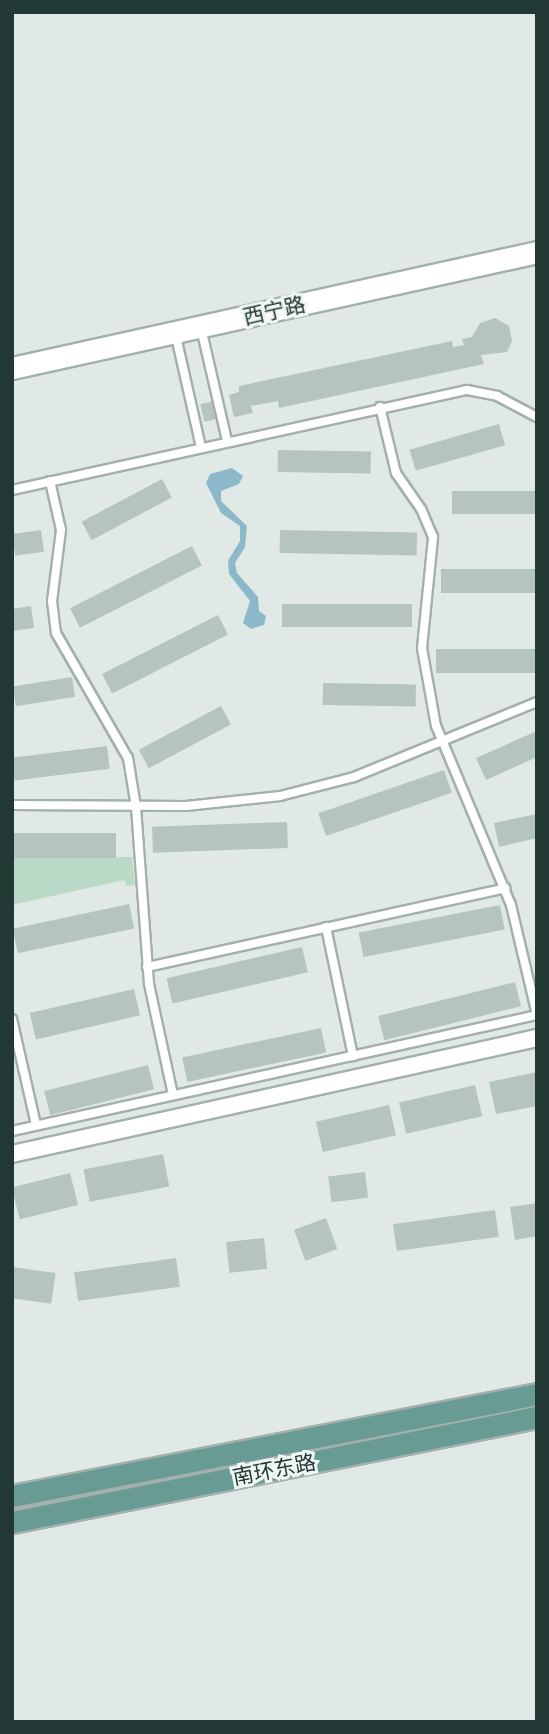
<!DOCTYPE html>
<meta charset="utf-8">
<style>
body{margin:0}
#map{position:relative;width:549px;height:1734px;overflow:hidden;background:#e0e9e6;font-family:"Open Sans","Noto Sans SC",sans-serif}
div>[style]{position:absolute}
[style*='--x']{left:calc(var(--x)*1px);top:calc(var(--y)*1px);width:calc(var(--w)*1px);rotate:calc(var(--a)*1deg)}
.green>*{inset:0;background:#bad9c6}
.water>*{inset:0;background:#8cb9ca}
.building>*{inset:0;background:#b5c4bf;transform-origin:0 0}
.roads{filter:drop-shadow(2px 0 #a3b0ad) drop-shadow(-2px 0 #a3b0ad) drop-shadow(0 2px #a3b0ad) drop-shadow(0 -2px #a3b0ad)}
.lane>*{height:8px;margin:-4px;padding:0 4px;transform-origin:4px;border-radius:4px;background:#fff}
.street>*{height:16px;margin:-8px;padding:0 8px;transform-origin:8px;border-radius:8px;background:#fff}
.secondary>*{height:21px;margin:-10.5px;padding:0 10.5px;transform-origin:10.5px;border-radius:10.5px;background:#fff}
.primary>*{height:21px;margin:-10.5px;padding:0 10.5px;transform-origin:10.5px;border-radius:10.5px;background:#689b94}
span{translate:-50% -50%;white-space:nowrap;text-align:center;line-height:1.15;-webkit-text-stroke:6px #f0f6f4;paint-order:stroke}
.street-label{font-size:21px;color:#223835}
.frame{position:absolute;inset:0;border:14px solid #223835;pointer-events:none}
</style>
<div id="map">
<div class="green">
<i style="clip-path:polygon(132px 857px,135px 884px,127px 886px,124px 880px,12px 905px,12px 858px)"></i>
</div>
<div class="water">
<i style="clip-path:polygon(232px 468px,243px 476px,239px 484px,221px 491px,221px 501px,247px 526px,245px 547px,235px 563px,237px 573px,258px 597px,259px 611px,266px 616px,264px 625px,251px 629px,243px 623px,250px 601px,229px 574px,228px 561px,240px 541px,240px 526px,221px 513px,206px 483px,210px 474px)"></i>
</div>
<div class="building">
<i style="clip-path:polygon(495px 318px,509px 326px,512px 341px,507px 352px,481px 355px,484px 364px,279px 408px,278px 401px,251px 406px,253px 413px,234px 417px,229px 395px,239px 392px,239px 386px,452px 341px,453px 347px,464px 345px,462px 339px,472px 337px,480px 323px)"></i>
<i style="left:214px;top:401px;width:18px;height:14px;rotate:77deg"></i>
<i style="left:499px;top:424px;width:22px;height:93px;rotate:74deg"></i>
<i style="left:278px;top:450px;width:93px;height:22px;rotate:1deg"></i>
<i style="left:162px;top:479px;width:21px;height:91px;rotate:62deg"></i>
<i style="left:537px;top:491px;width:23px;height:85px;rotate:90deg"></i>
<i style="left:41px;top:530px;width:22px;height:29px;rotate:82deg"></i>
<i style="left:280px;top:530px;width:137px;height:23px;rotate:1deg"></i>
<i style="left:192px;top:546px;width:22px;height:137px;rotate:63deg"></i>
<i style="left:537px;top:569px;width:24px;height:96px;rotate:90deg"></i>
<i style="left:282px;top:604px;width:130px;height:23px"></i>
<i style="clip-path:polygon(31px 606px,34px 628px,12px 631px,12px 609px)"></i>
<i style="left:218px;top:615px;width:22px;height:130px;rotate:63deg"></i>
<i style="left:537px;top:649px;width:24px;height:101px;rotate:90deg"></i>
<i style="left:72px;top:677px;width:20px;height:60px;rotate:81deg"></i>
<i style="left:323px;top:683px;width:93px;height:22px;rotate:1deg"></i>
<i style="left:221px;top:706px;width:21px;height:93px;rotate:62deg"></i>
<i style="clip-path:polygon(537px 731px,537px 757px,486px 780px,476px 758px)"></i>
<i style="left:107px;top:746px;width:23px;height:96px;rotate:83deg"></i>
<i style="left:444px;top:770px;width:24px;height:133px;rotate:71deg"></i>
<i style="clip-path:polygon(537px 814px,537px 838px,499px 847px,494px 823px)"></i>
<i style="left:287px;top:822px;width:26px;height:135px;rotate:88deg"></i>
<i style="left:12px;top:833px;width:104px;height:25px"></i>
<i style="left:129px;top:904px;width:25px;height:119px;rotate:78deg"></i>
<i style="left:500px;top:905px;width:25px;height:144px;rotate:79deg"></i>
<i style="left:302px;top:947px;width:26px;height:139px;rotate:77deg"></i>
<i style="left:515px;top:982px;width:25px;height:141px;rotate:76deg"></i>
<i style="left:134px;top:989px;width:27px;height:107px;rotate:77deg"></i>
<i style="left:321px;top:1028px;width:25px;height:142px;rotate:78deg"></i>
<i style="left:148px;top:1065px;width:25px;height:107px;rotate:76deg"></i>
<i style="clip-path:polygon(537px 1072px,537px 1106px,496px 1114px,489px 1082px)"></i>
<i style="left:475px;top:1085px;width:32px;height:78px;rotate:77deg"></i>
<i style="left:389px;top:1105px;width:31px;height:75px;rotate:77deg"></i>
<i style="left:163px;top:1154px;width:33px;height:81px;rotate:79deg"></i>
<i style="left:365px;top:1172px;width:26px;height:37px;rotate:83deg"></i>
<i style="left:70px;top:1173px;width:33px;height:60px;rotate:76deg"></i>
<i style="clip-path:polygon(537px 1203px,537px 1236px,515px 1240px,510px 1207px)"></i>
<i style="left:495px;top:1210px;width:27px;height:103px;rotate:82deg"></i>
<i style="left:326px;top:1218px;width:33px;height:34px;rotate:70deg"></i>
<i style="left:264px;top:1238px;width:31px;height:38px;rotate:84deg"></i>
<i style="left:176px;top:1258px;width:29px;height:103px;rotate:82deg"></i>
<i style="left:12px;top:1267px;width:44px;height:31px;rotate:8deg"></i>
</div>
<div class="roads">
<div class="lane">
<i style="--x:201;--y:328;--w:116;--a:77"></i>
<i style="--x:175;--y:332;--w:118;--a:77.3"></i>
<i style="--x:50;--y:481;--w:50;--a:77.3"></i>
<i style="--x:61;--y:530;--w:72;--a:97.2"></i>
<i style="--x:52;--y:601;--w:32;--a:83"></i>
<i style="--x:56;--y:633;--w:144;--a:60.1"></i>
<i style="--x:128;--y:758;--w:50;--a:80.7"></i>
<i style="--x:136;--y:807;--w:177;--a:85.8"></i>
<i style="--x:149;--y:984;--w:114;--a:77.8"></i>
<i style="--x:12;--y:490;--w:466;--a:-12.4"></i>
<i style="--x:467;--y:390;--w:31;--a:11"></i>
<i style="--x:497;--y:396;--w:45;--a:27.7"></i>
<i style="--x:12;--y:805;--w:174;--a:0.3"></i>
<i style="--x:186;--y:806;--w:95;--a:-6.1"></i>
<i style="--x:280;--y:796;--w:76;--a:-14.4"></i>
<i style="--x:354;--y:777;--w:198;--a:-22.3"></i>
<i style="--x:326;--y:927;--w:132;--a:78.2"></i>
<i style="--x:147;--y:967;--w:367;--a:-12.4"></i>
<i style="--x:12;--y:1019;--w:109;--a:77.2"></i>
<i style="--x:12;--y:1131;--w:538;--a:-12.46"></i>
<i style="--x:537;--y:1015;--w:113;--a:-103.3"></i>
<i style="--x:511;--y:905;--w:194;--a:-112.7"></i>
<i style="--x:436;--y:726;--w:79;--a:-100.2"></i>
<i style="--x:422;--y:648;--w:112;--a:-84.3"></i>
<i style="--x:433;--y:537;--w:30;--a:-113"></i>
<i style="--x:421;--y:509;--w:44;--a:-124.8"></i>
<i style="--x:396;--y:473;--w:68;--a:-103.6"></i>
</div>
<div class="street">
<i style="--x:12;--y:1154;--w:538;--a:-12.46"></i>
</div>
<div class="secondary">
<i style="--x:12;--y:368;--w:538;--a:-12.46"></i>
</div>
<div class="primary">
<i style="--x:12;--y:1496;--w:535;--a:-10.99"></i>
<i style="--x:12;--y:1522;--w:535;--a:-11.31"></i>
</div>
</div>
<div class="street-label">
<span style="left:274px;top:310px;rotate:-13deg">西宁路</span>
<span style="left:274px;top:1469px;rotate:-11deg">南环东路</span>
</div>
<div class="frame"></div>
</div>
